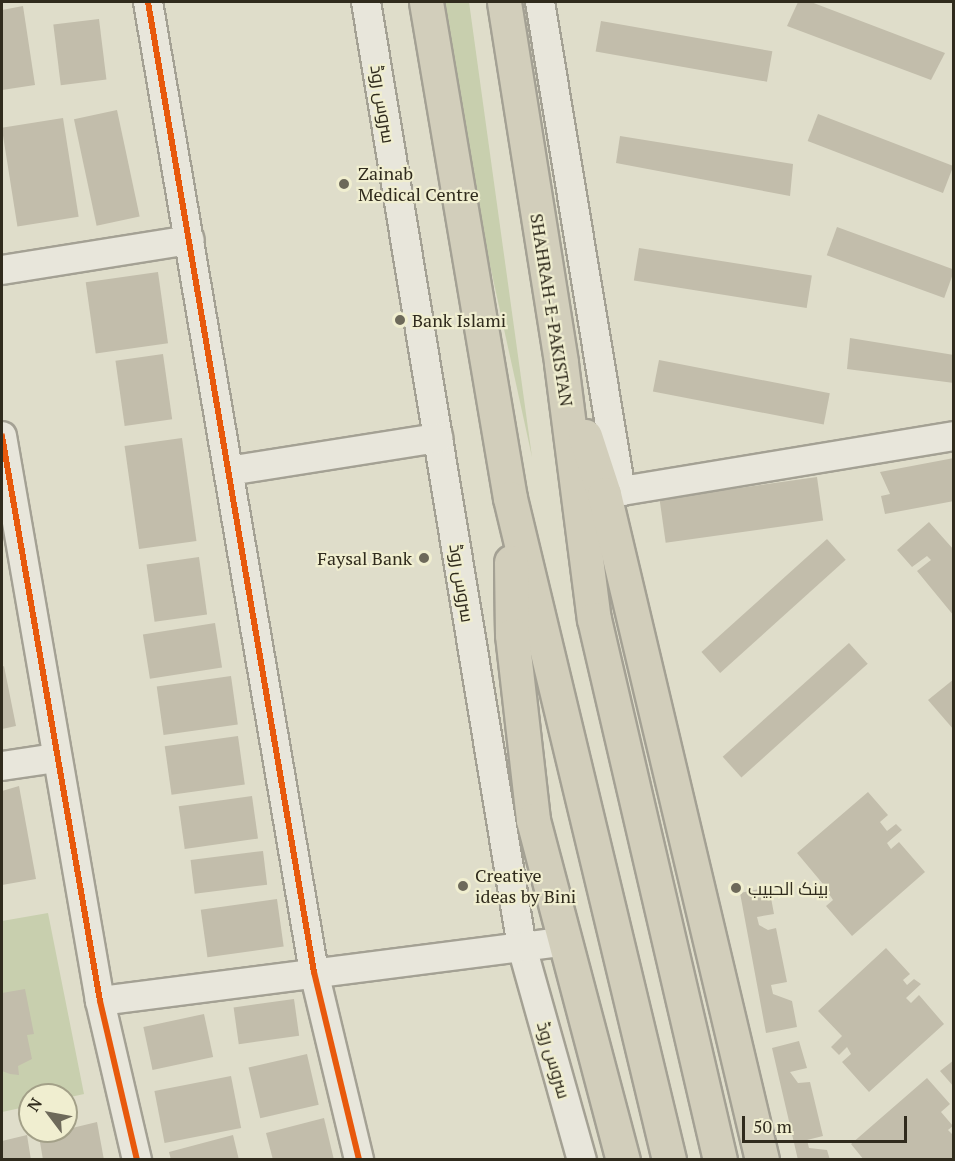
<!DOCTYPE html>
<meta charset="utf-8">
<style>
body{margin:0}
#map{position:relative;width:955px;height:1161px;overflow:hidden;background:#dfddca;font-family:"PT Serif",Cairo,serif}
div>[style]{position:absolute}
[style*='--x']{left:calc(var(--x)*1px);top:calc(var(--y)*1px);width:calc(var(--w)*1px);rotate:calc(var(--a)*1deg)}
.green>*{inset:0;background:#c8cfae}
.building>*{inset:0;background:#c2bdab;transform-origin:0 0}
.roads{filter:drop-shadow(2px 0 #a4a194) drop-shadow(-2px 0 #a4a194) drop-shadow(0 2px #a4a194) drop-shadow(0 -2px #a4a194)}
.minor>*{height:28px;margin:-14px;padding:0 14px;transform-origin:14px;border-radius:14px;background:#e8e6db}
.highway>*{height:33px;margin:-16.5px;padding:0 16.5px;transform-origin:16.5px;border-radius:16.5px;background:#d2cebb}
.cycleway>*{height:6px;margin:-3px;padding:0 3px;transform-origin:3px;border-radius:3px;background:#e8590c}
.dots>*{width:16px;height:16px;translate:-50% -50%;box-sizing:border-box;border:3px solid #f0eed0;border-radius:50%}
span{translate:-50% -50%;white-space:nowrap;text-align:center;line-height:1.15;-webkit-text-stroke:4.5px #f0eed0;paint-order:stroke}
.street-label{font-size:18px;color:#302b1d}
.poi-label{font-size:18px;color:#302b1d}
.left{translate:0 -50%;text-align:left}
.right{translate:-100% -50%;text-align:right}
.frame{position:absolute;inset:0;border:3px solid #302b1d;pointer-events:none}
.north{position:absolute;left:18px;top:1083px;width:60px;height:60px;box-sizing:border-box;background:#f0eed0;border:2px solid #a3a088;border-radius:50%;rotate:302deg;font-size:16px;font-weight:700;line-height:24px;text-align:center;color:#302b1d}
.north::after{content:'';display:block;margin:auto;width:21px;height:27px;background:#6d695a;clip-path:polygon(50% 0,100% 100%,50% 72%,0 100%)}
.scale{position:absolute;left:742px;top:1116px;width:165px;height:27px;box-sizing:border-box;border:3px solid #302b1d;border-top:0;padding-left:8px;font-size:18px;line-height:21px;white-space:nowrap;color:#302b1d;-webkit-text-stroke:4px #f0eed0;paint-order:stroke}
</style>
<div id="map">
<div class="green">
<i style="clip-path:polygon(440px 2px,469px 2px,532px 457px,488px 256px)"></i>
<i style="clip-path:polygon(48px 913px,84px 1094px,66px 1098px,30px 1095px,30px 1106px,2px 1112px,2px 921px)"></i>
</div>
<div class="building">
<i style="clip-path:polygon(798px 2px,811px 2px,945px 53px,931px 80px,787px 26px)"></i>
<i style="clip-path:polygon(23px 6px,35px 85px,2px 90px,2px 10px)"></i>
<i style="left:99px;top:19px;width:61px;height:46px;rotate:83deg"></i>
<i style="left:601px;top:21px;width:174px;height:31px;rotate:10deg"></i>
<i style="left:117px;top:110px;width:109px;height:44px;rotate:78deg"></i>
<i style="left:818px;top:114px;width:145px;height:29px;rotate:21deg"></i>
<i style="left:63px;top:118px;width:100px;height:62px;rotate:81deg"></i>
<i style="clip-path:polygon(620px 136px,793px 164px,790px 196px,616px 163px)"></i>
<i style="left:837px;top:227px;width:125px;height:30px;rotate:20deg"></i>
<i style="left:639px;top:248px;width:175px;height:33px;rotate:9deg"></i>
<i style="left:158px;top:272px;width:72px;height:73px;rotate:82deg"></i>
<i style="clip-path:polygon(850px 338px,954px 355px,954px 383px,847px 369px)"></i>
<i style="left:163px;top:354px;width:66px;height:48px;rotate:82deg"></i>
<i style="left:659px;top:360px;width:174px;height:32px;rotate:11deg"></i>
<i style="left:182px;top:438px;width:104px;height:58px;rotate:82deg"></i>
<i style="clip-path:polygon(954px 458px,954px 501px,885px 514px,881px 496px,890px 494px,880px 472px)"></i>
<i style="left:817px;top:477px;width:44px;height:159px;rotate:82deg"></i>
<i style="clip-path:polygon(929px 522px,954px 550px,954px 616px,917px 571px,931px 560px,927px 556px,912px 567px,897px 550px)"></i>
<i style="left:827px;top:539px;width:28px;height:169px;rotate:48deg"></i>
<i style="left:199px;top:557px;width:58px;height:53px;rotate:82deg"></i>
<i style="left:215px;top:623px;width:45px;height:73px;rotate:81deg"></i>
<i style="left:849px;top:643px;width:28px;height:170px;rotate:48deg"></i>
<i style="clip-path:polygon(4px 666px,16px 726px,2px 729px,2px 667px)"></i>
<i style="left:231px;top:676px;width:49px;height:75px;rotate:82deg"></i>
<i style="clip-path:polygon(954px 679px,954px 730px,928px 700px)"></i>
<i style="left:238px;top:736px;width:49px;height:74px;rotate:82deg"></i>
<i style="clip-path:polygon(19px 786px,36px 879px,2px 885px,2px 791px)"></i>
<i style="clip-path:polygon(868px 792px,888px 815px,880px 822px,887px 831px,896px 824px,902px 830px,887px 843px,891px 849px,899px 842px,925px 872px,852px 936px,826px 906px,833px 900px,829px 894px,822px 900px,815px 891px,823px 884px,797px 853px)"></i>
<i style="left:252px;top:796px;width:43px;height:74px;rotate:82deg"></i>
<i style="left:263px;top:851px;width:34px;height:73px;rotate:83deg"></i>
<i style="clip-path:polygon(769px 887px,774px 914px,757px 917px,759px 925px,768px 930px,776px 928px,787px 982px,771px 985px,773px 994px,792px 1001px,797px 1027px,766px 1033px,740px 893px)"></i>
<i style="left:277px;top:899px;width:48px;height:77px;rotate:82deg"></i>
<i style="clip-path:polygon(886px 948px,910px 974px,903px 980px,907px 985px,914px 979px,921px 984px,906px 998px,911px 1003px,919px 995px,944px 1024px,869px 1092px,842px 1062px,851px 1054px,847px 1047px,839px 1055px,831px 1047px,842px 1036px,818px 1011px)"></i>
<i style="clip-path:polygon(25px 989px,34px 1034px,27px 1035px,32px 1059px,18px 1066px,19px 1075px,10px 1074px,2px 1071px,2px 993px)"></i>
<i style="left:294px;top:999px;width:37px;height:61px;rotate:82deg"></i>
<i style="left:204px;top:1014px;width:44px;height:62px;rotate:78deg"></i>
<i style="clip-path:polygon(799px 1041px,807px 1068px,790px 1072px,798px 1083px,810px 1082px,823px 1136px,807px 1140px,809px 1148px,827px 1150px,830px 1160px,798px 1160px,772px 1048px)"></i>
<i style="left:307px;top:1054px;width:52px;height:60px;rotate:77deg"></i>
<i style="clip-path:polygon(954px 1060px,954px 1087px,940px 1071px)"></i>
<i style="left:231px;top:1076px;width:53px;height:78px;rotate:79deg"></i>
<i style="clip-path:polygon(927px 1078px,950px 1104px,941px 1112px,953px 1126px,948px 1130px,954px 1136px,954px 1160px,864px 1160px,851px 1144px)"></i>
<i style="clip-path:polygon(324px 1118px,334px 1160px,273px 1160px,266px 1133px)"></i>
<i style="clip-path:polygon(97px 1122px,104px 1160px,43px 1160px,39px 1136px)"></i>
<i style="clip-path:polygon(27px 1135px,31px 1160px,2px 1160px,2px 1141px)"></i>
<i style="clip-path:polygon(233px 1135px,239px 1160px,171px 1160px,169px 1152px)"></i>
</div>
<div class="roads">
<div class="minor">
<i style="--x:148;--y:2;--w:984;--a:80.29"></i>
<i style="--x:314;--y:972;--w:193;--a:76.5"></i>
<i style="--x:366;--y:2;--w:958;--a:80.63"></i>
<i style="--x:522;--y:947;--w:221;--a:74.3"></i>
<i style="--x:540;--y:2;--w:496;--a:80.6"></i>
<i style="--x:2;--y:270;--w:190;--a:-9.1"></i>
<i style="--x:2;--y:436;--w:573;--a:80.16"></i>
<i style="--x:100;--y:1001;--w:163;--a:76.9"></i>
<i style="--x:229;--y:471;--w:212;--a:-9"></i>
<i style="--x:604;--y:494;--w:355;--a:-9.4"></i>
<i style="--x:2;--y:766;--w:55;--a:-8.4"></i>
<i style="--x:100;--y:1001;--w:467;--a:-7.3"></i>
</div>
<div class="highway">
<i style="--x:426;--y:2;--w:503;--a:80.39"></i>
<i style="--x:510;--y:498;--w:681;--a:76.49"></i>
<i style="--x:504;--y:2;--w:365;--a:81"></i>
<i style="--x:561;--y:363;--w:258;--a:82.7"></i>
<i style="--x:594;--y:619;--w:555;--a:76.89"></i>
<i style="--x:585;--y:436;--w:61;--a:71.9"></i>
<i style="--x:604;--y:494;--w:684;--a:76.65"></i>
<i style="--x:511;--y:562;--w:73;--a:89.2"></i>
<i style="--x:512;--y:635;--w:186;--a:83.5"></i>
<i style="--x:533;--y:820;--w:352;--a:75.2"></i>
</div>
</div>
<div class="cycleway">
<i style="--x:148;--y:2;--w:984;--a:80.29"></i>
<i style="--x:314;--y:972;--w:193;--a:76.5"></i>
<i style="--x:2;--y:436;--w:573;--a:80.16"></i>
<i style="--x:100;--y:1001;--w:163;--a:76.9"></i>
</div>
<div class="dots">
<i style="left:344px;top:184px;background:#6d695a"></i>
<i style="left:400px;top:320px;background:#6d695a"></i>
<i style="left:424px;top:558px;background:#6d695a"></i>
<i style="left:463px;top:886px;background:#6d695a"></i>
<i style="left:736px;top:888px;background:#6d695a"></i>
</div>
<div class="street-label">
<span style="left:383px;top:104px;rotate:81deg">سروس روڈ</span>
<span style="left:552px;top:310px;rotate:81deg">SHAHRAH-E-PAKISTAN</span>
<span style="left:462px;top:583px;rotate:81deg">سروس روڈ</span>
<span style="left:554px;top:1060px;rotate:74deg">سروس روڈ</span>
</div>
<div class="poi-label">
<span class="left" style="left:358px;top:184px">Zainab<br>Medical Centre</span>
<span class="left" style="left:412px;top:320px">Bank Islami</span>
<span class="right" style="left:412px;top:558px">Faysal Bank</span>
<span class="left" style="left:475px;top:886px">Creative<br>ideas by Bini</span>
<span class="left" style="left:748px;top:888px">بينک الحبيب</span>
</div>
<div class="frame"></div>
<div class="north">N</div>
<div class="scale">50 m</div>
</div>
